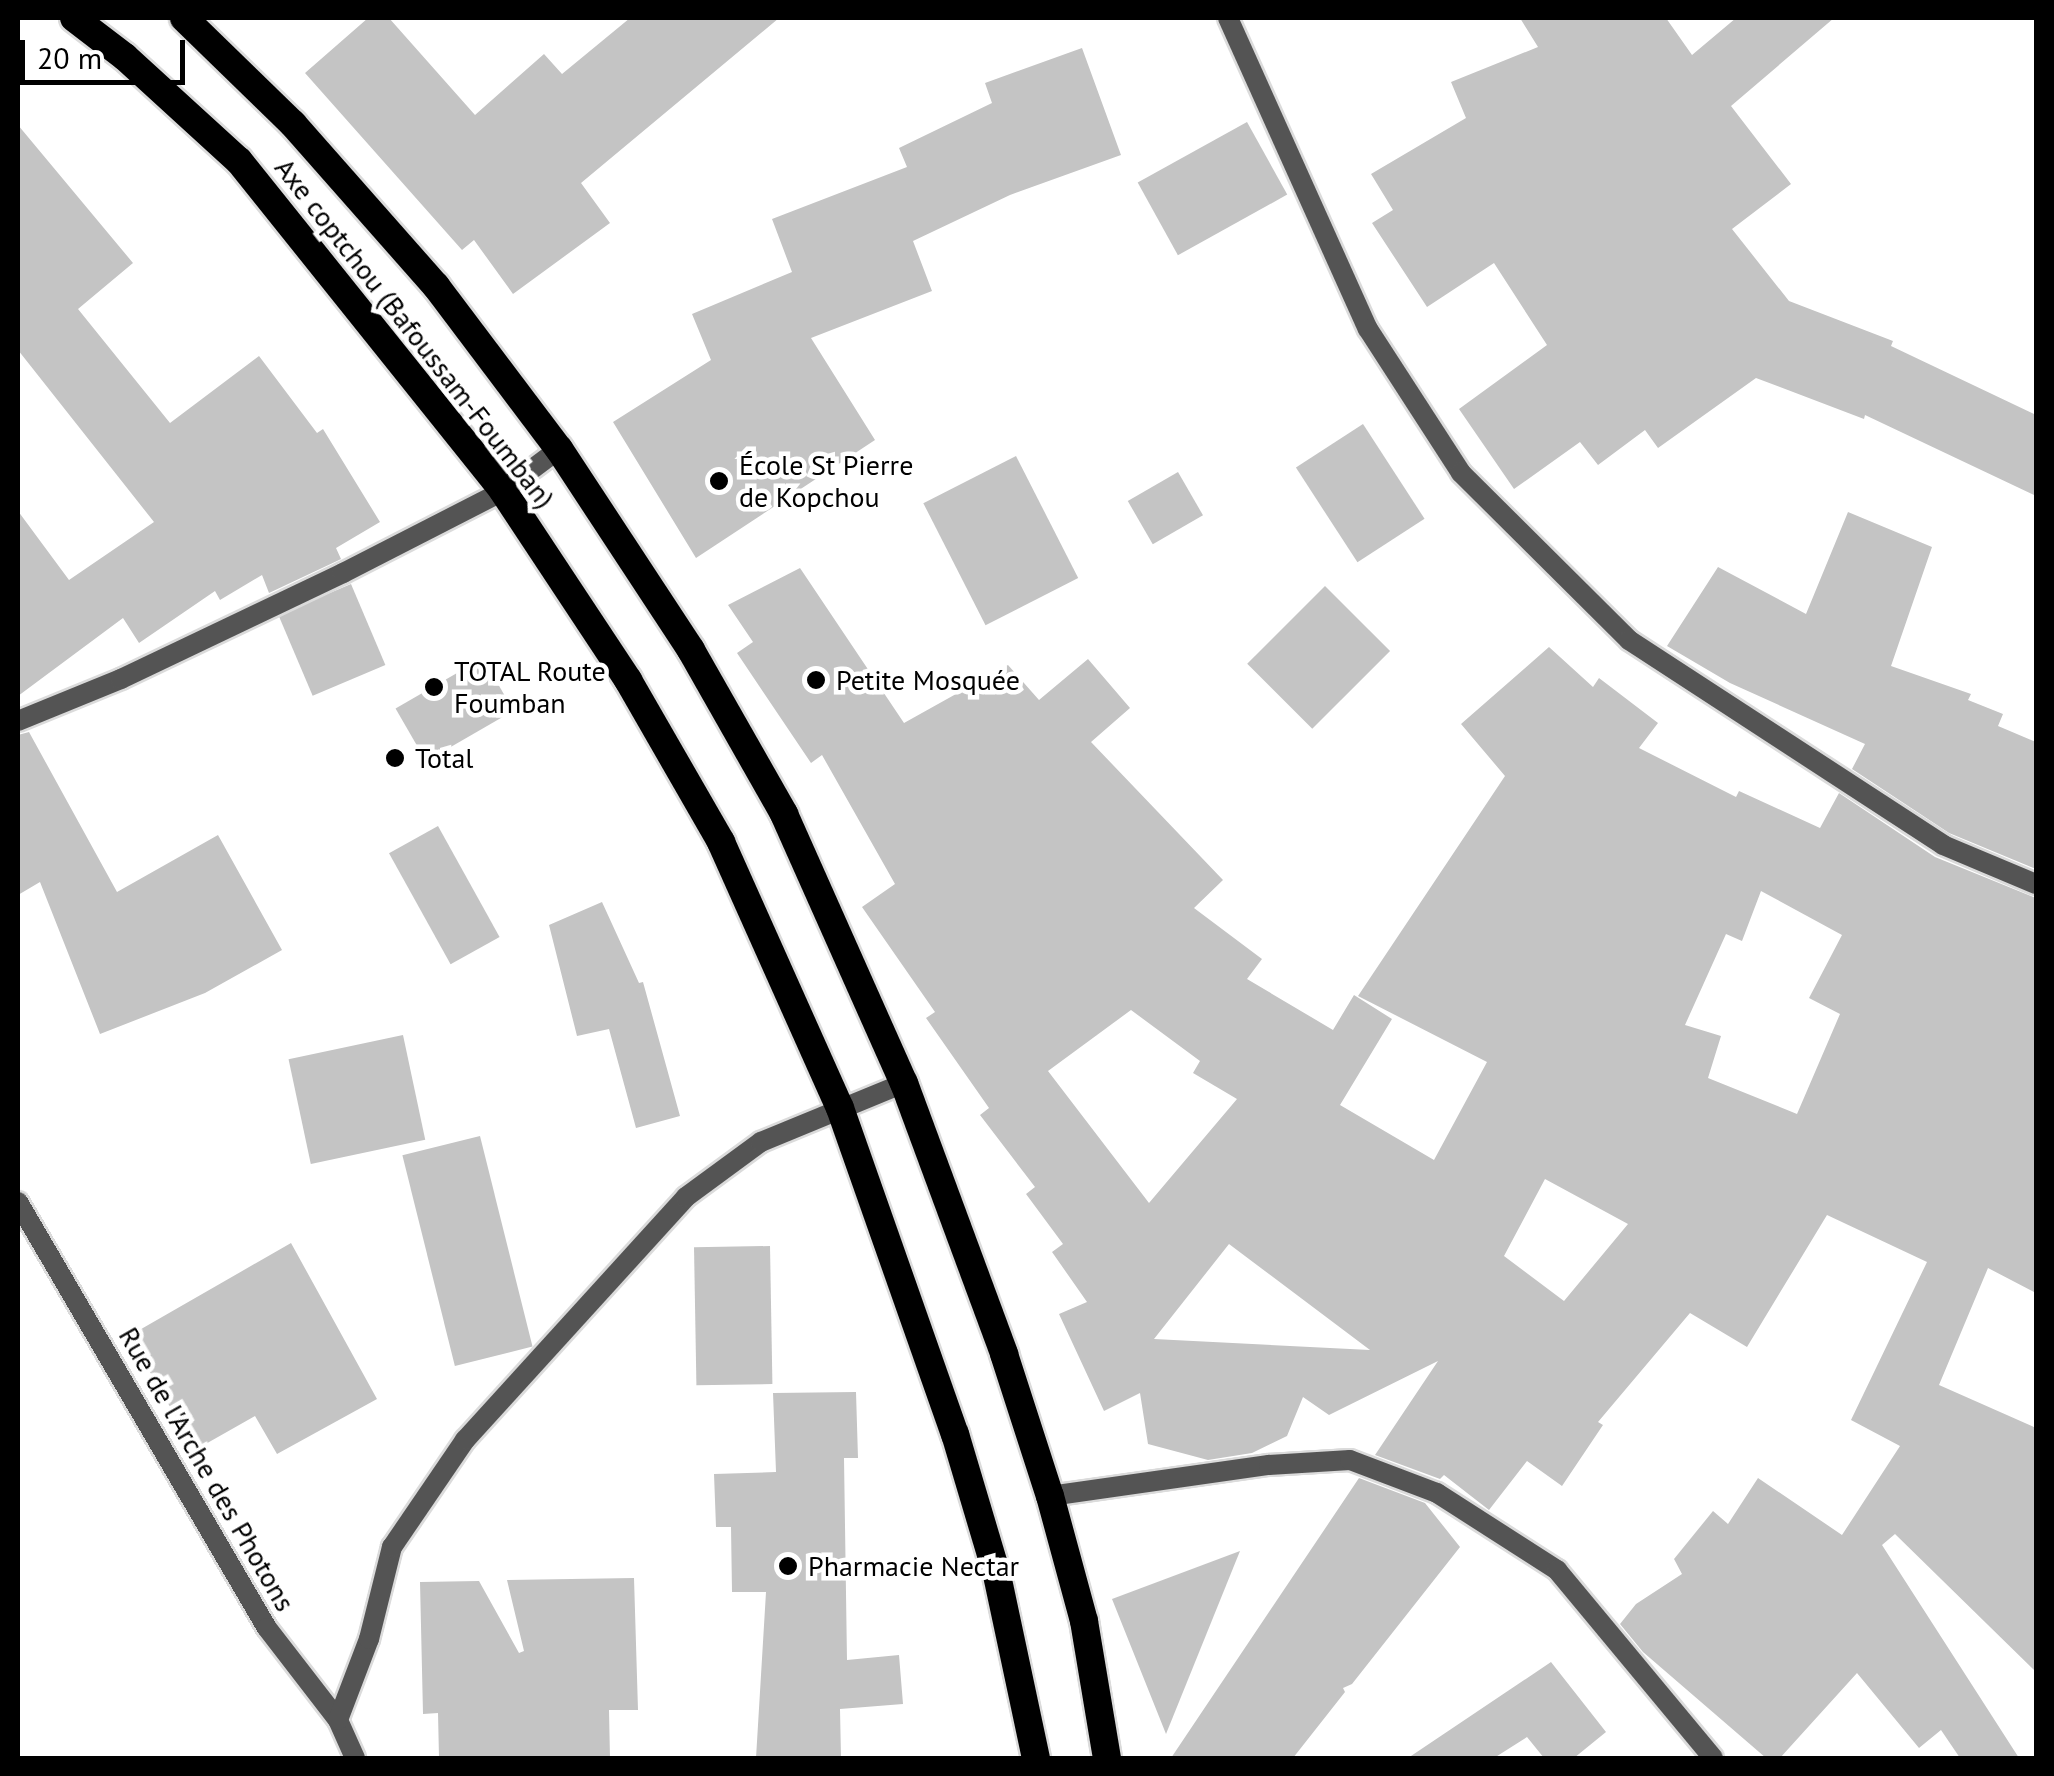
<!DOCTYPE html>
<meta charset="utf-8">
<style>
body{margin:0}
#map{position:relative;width:2054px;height:1776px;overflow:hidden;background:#fff;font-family:"PT Sans",sans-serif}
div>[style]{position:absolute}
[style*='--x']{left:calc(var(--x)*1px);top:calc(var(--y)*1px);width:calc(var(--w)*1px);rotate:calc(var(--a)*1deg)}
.building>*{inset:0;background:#c4c4c4;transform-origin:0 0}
.roads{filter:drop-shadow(2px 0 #dbdbdb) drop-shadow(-2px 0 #dbdbdb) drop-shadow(0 2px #dbdbdb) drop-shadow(0 -2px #dbdbdb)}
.minor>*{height:20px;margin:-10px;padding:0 10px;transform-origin:10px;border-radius:10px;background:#545454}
.trunk>*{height:28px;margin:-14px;padding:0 14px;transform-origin:14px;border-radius:14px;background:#000}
.dots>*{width:28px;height:28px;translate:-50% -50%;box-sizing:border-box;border:5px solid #fff;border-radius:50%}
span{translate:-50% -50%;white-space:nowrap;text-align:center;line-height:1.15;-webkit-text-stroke:9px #fff;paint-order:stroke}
.street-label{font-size:28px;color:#000}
.poi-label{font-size:28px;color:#000}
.left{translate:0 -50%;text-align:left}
.frame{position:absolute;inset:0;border:20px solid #000;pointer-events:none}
.scale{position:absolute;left:20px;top:40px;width:165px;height:45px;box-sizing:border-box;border:5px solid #000;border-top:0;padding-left:12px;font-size:30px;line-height:35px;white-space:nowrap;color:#000;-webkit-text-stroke:8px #fff;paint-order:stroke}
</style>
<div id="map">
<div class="building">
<i style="clip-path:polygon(368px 18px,389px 18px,475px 115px,544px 54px,562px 74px,630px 18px,779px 18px,581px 183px,610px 223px,513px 294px,474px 240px,462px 250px,305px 73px)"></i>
<i style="clip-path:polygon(1520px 18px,1666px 18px,1692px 55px,1736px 18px,1834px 18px,1731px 106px,1791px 184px,1732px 229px,1789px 301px,1893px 341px,1891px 346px,2036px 415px,2036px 496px,1865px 415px,1864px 419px,1756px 378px,1658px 448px,1645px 430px,1598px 465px,1580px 442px,1514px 489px,1459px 409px,1547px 345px,1494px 263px,1427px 307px,1372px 223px,1393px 210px,1371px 174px,1466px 118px,1451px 82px,1538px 47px)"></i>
<i style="clip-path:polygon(1082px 48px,1121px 155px,1010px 195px,913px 241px,932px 291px,811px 338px,875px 440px,696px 558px,613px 422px,711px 360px,692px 314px,792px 272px,772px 219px,907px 167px,899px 148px,992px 103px,985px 83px)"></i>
<i style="left:1247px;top:122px;width:83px;height:125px;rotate:61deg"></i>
<i style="clip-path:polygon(18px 125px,133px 263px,78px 309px,170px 423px,259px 356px,317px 433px,323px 429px,380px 522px,336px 548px,341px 559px,337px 561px,269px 593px,262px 575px,220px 600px,215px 591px,139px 643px,123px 618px,18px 696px,18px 511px,69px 580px,154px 522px,18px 350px)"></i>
<i style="left:1363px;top:424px;width:113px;height:80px;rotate:57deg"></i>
<i style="left:1016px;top:456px;width:137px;height:104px;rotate:63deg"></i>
<i style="left:1178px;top:472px;width:50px;height:58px;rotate:60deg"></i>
<i style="clip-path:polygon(1848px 512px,1932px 547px,1891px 666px,1971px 694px,1968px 700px,2003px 714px,1998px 726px,2036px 742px,2036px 869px,1949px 833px,1852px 769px,1865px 744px,1730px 683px,1667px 646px,1718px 567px,1806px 614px)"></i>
<i style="clip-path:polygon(evenodd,800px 568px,904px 723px,1008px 665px,1039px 700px,1088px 659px,1130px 708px,1091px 742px,1223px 880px,1194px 908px,1262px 959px,1247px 979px,1333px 1030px,1354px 995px,1392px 1019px,1340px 1105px,1434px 1160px,1487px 1062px,1358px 996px,1505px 776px,1461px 724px,1549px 647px,1593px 687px,1599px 678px,1658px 723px,1639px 748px,1736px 797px,1739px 791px,1820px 828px,1839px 793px,1935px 857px,2036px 898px,2036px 1293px,1988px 1268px,1939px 1385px,2036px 1428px,2036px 1672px,1895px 1534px,1882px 1545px,2019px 1758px,1960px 1758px,1941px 1730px,1919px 1748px,1857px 1673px,1780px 1758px,1766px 1758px,1643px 1652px,1620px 1624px,1636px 1604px,1682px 1574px,1674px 1559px,1713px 1511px,1728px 1524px,1758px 1478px,1842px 1535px,1900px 1446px,1851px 1420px,1927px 1262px,1827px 1215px,1747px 1347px,1690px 1313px,1598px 1422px,1603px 1425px,1562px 1486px,1527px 1461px,1489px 1510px,1444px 1475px,1440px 1479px,1375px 1455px,1438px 1361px,1329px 1415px,1303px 1397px,1287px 1436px,1252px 1453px,1208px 1460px,1148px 1444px,1140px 1393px,1104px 1411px,1059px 1314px,1087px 1302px,1052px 1252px,1063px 1244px,1026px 1194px,1035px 1187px,980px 1115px,989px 1108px,926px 1018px,935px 1012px,862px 907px,895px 884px,822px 755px,811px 763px,737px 653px,753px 642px,728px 605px,800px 568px,1761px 891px,1842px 935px,1809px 998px,1840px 1014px,1797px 1114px,1708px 1078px,1721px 1036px,1685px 1025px,1726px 934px,1742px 941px,1761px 891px,800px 568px,1131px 1010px,1200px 1061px,1193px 1073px,1237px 1099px,1149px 1203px,1048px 1071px,1131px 1010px,800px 568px,1545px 1179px,1628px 1224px,1564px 1301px,1504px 1256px,1545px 1179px,800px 568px,1229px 1244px,1370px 1350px,1154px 1339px,1229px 1244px)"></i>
<i style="left:351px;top:584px;width:88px;height:79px;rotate:67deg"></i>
<i style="left:1325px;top:586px;width:92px;height:110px;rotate:45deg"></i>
<i style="left:483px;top:658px;width:61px;height:101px;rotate:60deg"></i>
<i style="clip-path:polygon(29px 732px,117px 892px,218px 835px,282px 950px,205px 993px,100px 1034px,40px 882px,18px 895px,18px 735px)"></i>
<i style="left:438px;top:826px;width:127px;height:56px;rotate:61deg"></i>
<i style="clip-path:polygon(602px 902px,639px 983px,643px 982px,680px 1116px,636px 1128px,609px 1029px,577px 1036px,549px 925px)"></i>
<i style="left:403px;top:1035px;width:107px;height:117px;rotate:78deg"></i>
<i style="left:480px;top:1136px;width:217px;height:80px;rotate:76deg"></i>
<i style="clip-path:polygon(291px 1243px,377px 1399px,277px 1454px,255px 1416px,195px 1450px,129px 1336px)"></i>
<i style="left:770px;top:1246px;width:138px;height:76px;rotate:89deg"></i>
<i style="clip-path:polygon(856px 1392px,858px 1458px,844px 1458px,847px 1660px,899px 1655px,903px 1704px,840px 1709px,841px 1758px,756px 1758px,766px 1592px,732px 1592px,731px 1527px,716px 1527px,714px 1474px,776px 1472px,773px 1393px)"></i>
<i style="clip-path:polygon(1359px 1478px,1425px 1503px,1460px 1547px,1352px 1684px,1343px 1688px,1345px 1692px,1293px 1758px,1171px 1758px)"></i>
<i style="clip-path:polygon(1240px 1551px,1166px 1734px,1112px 1599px)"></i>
<i style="clip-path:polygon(634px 1578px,638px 1710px,609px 1710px,610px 1758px,439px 1758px,438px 1713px,423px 1714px,420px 1582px,479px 1581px,519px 1653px,524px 1651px,507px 1580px)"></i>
<i style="clip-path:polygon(1551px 1662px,1606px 1732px,1574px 1758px,1544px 1758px,1527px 1737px,1494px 1758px,1408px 1758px)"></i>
</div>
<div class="roads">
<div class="minor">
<i style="--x:1228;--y:18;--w:341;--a:65.8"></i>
<i style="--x:1368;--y:329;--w:171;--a:57.1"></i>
<i style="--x:1461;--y:473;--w:237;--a:44.8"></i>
<i style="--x:1629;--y:640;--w:375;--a:33.1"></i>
<i style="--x:1943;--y:845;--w:101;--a:22.8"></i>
<i style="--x:18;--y:721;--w:111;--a:-22.2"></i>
<i style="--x:121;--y:679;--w:246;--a:-25.5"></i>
<i style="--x:343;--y:573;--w:180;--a:-27.1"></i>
<i style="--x:503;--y:491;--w:70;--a:-36.9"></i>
<i style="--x:18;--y:1202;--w:493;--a:59.7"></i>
<i style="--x:267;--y:1628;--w:116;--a:52.3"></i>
<i style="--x:338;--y:1720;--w:42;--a:65.9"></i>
<i style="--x:1050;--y:1496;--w:221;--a:-8.1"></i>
<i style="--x:1269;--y:1465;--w:81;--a:-3.5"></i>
<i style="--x:1350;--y:1460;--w:93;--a:20.8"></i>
<i style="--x:1437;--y:1493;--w:143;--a:32.7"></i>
<i style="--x:1557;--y:1570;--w:244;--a:50.3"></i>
<i style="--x:338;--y:1720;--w:87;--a:-69.1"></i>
<i style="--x:369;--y:1639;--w:95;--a:-76"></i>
<i style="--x:392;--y:1547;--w:130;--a:-55.7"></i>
<i style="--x:465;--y:1440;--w:328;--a:-47.7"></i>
<i style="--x:686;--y:1197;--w:93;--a:-36.3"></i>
<i style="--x:761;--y:1142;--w:155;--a:-22.4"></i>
</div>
<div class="trunk">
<i style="--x:74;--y:18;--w:64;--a:37.4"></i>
<i style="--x:125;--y:57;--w:154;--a:42.4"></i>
<i style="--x:239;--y:161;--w:423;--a:51.3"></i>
<i style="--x:503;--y:491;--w:227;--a:56.5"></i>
<i style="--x:628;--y:680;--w:187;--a:60.1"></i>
<i style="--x:721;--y:842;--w:291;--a:65.9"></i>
<i style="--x:840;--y:1108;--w:346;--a:70.6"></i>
<i style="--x:955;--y:1434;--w:147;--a:73.4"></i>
<i style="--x:997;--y:1575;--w:187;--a:78"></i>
<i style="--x:184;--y:18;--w:152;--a:44.2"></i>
<i style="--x:293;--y:124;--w:216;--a:48.6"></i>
<i style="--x:436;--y:286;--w:204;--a:53"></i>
<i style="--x:559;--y:449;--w:240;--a:56.7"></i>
<i style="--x:691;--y:650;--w:189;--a:60.4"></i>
<i style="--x:784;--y:814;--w:295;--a:66"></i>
<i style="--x:904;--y:1083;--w:289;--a:69.7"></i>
<i style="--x:1004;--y:1354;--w:149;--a:72.1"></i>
<i style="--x:1050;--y:1496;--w:130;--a:74.8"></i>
<i style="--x:1084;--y:1621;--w:139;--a:80.5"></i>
</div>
</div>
<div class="dots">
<i style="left:719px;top:481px;background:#000"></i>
<i style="left:816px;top:680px;background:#000"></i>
<i style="left:434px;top:687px;background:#000"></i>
<i style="left:395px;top:758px;background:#000"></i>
<i style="left:788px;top:1566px;background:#000"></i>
</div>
<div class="street-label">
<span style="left:415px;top:333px;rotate:52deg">Axe coptchou (Bafoussam-Foumban)</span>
<span style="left:207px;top:1469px;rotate:60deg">Rue de l'Arche des Photons</span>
</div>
<div class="poi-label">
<span class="left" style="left:739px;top:481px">École St Pierre<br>de Kopchou</span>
<span class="left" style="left:454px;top:687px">TOTAL Route<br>Foumban</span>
<span class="left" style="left:836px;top:680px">Petite Mosquée</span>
<span class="left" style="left:415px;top:758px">Total</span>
<span class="left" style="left:808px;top:1566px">Pharmacie Nectar</span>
</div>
<div class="frame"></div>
<div class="scale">20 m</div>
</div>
